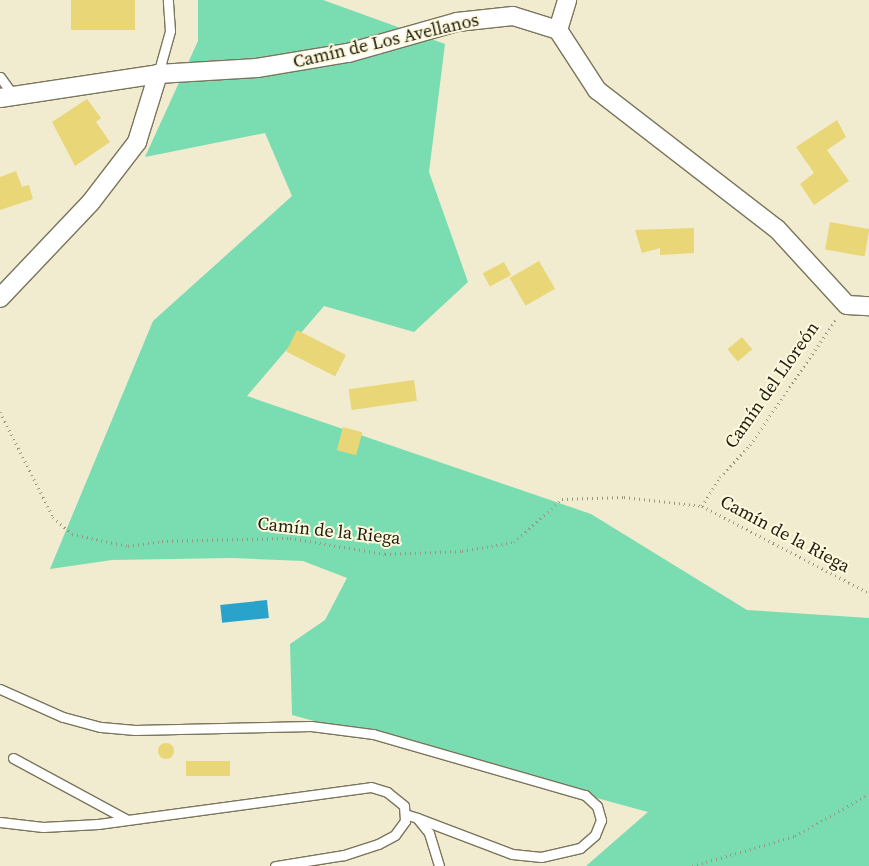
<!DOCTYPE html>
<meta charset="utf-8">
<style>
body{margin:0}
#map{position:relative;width:869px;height:866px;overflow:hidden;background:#f1eccf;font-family:"Source Serif 4",serif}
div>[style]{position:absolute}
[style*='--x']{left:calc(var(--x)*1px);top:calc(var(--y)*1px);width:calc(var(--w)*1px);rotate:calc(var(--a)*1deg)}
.green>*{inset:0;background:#7adcb1}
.water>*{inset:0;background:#29a2cc;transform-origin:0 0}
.building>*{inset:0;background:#e9d677;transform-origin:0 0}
.round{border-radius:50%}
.path>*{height:3px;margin-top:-1.5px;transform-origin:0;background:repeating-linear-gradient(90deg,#999681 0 1px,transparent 0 5px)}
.roads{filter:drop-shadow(1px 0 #7a755c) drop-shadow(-1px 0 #7a755c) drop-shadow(0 1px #7a755c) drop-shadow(0 -1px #7a755c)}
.lane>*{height:9px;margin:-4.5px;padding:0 4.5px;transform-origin:4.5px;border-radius:4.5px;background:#fff}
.street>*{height:18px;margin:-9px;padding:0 9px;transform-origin:9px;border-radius:9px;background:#fff}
span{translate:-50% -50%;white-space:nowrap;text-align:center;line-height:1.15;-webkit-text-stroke:4px #fef9dc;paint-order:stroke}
.street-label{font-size:18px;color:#1f1d13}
</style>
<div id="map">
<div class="green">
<i style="clip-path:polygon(198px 0,323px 0,445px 44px,429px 172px,468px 282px,414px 332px,324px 306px,247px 396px,591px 514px,747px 610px,869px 618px,869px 866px,586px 866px,648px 812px,292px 715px,290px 644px,325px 620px,347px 578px,303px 561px,232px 558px,112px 560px,50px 569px,153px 321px,292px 196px,265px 133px,145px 157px,198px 41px)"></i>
</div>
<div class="water">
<i style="left:267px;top:600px;width:18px;height:47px;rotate:84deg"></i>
</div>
<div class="building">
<i style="left:71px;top:0;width:64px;height:30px"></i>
<i style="clip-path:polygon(87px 99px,101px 118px,96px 122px,110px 142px,75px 166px,52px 122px)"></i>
<i style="clip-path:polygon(837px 120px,846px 137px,827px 150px,849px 181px,814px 205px,800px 184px,814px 173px,796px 147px)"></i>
<i style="clip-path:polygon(16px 171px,22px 187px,29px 185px,33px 199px,0 210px,0 177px)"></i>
<i style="left:830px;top:222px;width:40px;height:28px;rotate:10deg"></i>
<i style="clip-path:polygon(694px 228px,694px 253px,660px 255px,660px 248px,642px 253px,635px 230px)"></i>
<i style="left:539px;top:261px;width:32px;height:34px;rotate:60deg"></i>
<i style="left:504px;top:262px;width:15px;height:24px;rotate:62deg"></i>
<i style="left:297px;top:330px;width:55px;height:24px;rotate:27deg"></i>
<i style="left:742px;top:337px;width:16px;height:19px;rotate:50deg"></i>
<i style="left:414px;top:380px;width:21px;height:66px;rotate:82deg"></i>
<i style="left:343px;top:427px;width:20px;height:24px;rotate:15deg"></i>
<i class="round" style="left:158px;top:743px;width:16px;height:16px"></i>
<i style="left:230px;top:761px;width:15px;height:44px;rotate:90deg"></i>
</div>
<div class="path">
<i style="--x:0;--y:412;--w:118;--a:63.2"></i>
<i style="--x:53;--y:517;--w:25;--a:42"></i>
<i style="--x:72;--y:534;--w:57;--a:12.1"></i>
<i style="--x:128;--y:546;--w:34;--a:-8"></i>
<i style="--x:162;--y:541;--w:128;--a:-1.3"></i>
<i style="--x:290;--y:538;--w:96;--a:9.6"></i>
<i style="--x:385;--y:554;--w:77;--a:-2.2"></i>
<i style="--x:462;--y:551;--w:53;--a:-9.8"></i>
<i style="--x:514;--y:542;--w:64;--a:-41.9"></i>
<i style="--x:562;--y:499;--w:62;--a:-1.8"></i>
<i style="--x:624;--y:497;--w:79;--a:6.6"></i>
<i style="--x:702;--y:506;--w:188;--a:27.5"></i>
<i style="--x:702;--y:506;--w:34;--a:-58"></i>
<i style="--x:720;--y:477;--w:44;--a:-46.8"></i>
<i style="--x:750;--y:445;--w:154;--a:-55.6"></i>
<i style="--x:692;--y:866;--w:107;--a:-16.2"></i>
<i style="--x:795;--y:836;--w:85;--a:-29.6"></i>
</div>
<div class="roads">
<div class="lane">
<i style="--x:158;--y:74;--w:45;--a:-74.4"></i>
<i style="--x:170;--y:31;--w:31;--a:-94"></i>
<i style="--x:0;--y:77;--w:24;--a:54"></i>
<i style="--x:0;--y:689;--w:69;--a:24"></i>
<i style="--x:63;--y:717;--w:39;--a:15"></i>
<i style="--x:101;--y:727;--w:34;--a:5"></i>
<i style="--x:135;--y:730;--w:176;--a:-1.3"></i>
<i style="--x:311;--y:726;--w:63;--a:7.4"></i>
<i style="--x:373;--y:734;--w:221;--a:16.1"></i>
<i style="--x:585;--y:795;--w:16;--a:43"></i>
<i style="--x:597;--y:806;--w:15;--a:74"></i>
<i style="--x:601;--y:820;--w:16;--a:112"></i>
<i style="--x:595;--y:835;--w:20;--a:139"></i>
<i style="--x:580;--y:848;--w:40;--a:167"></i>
<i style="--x:541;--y:857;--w:29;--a:-174"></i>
<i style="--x:512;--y:854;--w:102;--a:-159.2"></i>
<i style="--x:13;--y:758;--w:128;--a:28.4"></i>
<i style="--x:405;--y:814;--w:13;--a:18"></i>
<i style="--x:417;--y:818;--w:19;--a:51"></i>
<i style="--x:429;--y:833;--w:34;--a:73"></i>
<i style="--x:0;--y:822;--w:43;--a:6.6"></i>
<i style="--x:43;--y:827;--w:55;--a:-3.1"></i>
<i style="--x:98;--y:824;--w:275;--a:-7.7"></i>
<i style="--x:371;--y:787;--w:17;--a:17"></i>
<i style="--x:387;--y:792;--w:22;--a:39"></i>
<i style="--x:404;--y:806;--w:15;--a:86"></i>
<i style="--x:405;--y:821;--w:17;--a:126"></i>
<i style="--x:395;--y:835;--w:19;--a:152"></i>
<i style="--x:378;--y:844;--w:36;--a:162"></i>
<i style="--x:344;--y:855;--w:70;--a:170.9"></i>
</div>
<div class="street">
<i style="--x:558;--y:30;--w:31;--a:-73"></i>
<i style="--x:0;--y:98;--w:160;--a:-8.6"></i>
<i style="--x:158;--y:74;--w:99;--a:-3.5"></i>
<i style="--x:257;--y:68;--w:92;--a:-9.4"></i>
<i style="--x:348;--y:53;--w:113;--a:-15.9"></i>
<i style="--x:457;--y:22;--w:56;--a:-6.1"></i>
<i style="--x:513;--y:16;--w:47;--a:17.3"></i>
<i style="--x:558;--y:30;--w:72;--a:57"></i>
<i style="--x:597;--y:90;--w:227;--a:37.7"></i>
<i style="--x:777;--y:229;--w:103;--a:47.4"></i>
<i style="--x:847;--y:305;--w:22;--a:3"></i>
<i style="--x:0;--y:298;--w:132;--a:-46.5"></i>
<i style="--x:91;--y:202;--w:76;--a:-52.5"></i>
<i style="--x:137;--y:142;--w:71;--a:-72.8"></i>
</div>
</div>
<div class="street-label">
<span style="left:386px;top:41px;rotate:-13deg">Camín de Los Avellanos</span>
<span style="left:772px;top:385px;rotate:-55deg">Camín del Lloreón</span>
<span style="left:329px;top:531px;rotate:6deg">Camín de la Riega</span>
<span style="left:785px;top:534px;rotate:28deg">Camín de la Riega</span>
</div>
</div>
